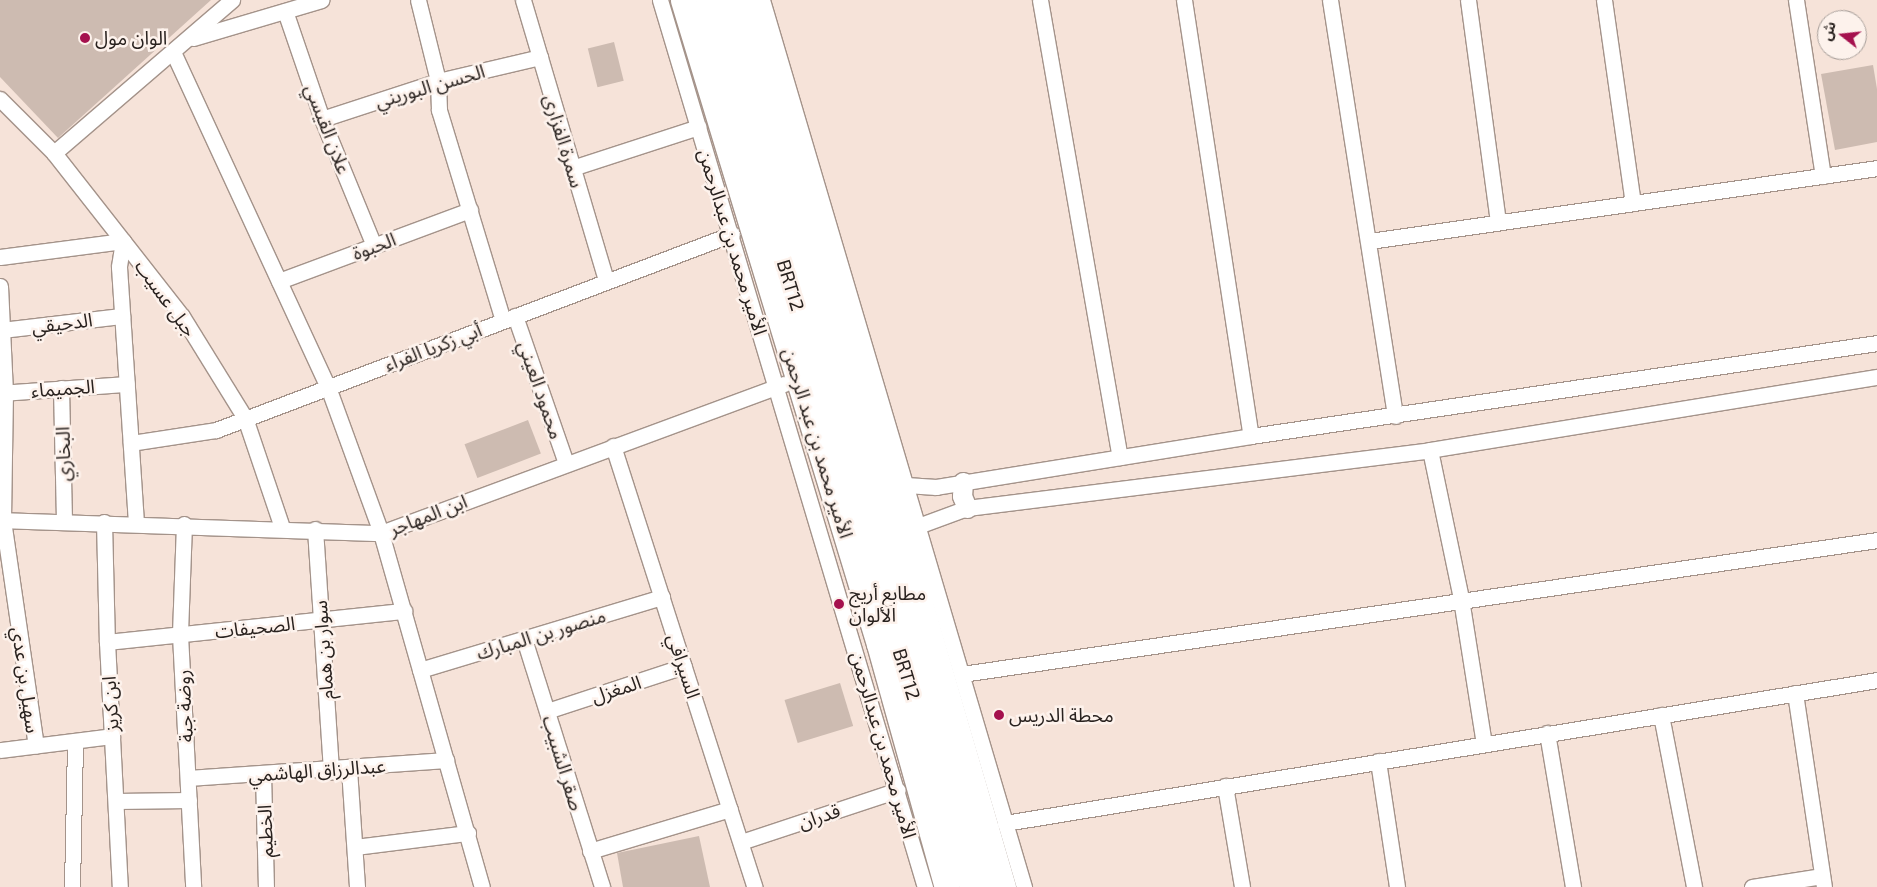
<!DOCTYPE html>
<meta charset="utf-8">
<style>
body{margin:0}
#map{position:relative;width:1877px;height:887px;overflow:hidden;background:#f6e3d9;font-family:"Exo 2","Noto Sans Arabic",sans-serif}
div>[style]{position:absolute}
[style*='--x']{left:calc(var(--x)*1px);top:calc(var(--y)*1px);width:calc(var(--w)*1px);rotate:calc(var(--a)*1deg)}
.building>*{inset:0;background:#cdbbb1;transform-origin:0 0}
.roads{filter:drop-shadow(1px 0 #a4938a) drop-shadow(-1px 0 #a4938a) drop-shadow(0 1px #a4938a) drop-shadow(0 -1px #a4938a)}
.minor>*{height:15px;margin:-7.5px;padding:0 7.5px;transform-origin:7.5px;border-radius:7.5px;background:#fff}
.tertiary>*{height:19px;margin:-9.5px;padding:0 9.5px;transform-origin:9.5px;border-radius:9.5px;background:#fff}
.secondary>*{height:21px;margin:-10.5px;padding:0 10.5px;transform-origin:10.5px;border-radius:10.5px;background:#fff}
.primary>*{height:25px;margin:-12.5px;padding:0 12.5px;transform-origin:12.5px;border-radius:12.5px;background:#fff}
.dots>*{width:14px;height:14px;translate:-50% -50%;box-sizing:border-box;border:2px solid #fdf2ec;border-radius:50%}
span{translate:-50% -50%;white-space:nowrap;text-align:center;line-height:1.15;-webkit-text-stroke:5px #fdf2ec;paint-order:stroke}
.poi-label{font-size:19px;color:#29221f}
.left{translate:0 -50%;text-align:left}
.street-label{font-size:19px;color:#29221f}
.north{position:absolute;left:1817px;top:10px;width:50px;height:50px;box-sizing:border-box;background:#fdf2ec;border:1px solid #a89f9a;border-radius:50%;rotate:286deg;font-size:14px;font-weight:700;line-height:20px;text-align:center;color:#29221f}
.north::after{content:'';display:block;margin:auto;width:18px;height:22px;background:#a5114e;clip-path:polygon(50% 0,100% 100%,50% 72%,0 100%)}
</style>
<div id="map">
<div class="building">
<i style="clip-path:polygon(0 0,211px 0,58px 138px,0 77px)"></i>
<i style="left:614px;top:42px;width:40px;height:27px;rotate:76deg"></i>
<i style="clip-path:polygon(1873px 65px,1877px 89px,1877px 142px,1835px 150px,1821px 74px)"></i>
<i style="left:528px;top:420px;width:36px;height:68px;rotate:69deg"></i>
<i style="left:840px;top:683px;width:45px;height:58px;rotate:73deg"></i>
<i style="clip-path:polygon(699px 836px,710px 887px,623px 887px,617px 853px)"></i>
</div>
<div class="roads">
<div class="minor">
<i style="--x:418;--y:0;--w:83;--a:76.1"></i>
<i style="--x:438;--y:81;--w:29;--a:88"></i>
<i style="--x:439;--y:110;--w:220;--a:73.1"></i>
<i style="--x:523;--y:0;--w:293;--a:73.5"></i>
<i style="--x:660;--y:0;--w:926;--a:73.37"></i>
<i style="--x:762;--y:0;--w:925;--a:73.54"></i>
<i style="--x:1040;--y:0;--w:464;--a:80.1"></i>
<i style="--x:1184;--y:0;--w:441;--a:81.3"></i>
<i style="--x:1330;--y:0;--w:421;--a:81.1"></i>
<i style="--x:1468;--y:0;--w:224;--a:82.3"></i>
<i style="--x:1604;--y:0;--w:205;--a:81.9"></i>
<i style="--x:1796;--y:0;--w:178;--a:81.3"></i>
<i style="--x:285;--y:11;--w:114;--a:71.1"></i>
<i style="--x:322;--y:119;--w:137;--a:67.7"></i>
<i style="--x:193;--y:38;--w:134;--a:-16.5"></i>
<i style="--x:173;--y:52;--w:369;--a:65.2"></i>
<i style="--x:328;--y:387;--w:155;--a:70"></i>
<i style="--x:381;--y:533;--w:368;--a:74.1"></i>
<i style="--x:0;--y:99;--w:76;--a:45"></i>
<i style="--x:54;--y:153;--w:207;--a:51.9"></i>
<i style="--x:182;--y:316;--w:120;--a:58.3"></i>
<i style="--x:245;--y:418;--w:115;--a:71.3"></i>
<i style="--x:322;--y:119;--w:122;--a:-18.1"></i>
<i style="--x:438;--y:81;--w:105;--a:-13.2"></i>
<i style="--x:54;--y:153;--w:235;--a:-40.7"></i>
<i style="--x:572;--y:168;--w:133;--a:-18"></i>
<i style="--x:1370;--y:241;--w:512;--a:-8.19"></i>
<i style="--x:0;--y:257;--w:124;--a:-7.4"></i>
<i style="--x:123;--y:241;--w:26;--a:99"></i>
<i style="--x:119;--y:267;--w:256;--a:86.2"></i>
<i style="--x:279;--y:281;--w:204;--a:-20.4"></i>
<i style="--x:0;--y:286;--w:106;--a:87.3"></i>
<i style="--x:5;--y:392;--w:128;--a:90.9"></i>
<i style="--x:3;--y:520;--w:228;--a:81.7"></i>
<i style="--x:515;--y:316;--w:156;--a:70.9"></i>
<i style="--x:2;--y:330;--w:121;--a:-6.7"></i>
<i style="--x:61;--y:388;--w:132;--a:88.7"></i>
<i style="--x:0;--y:393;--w:127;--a:-4.1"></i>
<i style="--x:131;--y:443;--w:86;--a:-8.7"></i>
<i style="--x:216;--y:430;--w:552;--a:-20.8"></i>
<i style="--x:613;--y:446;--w:463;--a:72.2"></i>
<i style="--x:1430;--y:450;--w:152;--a:78.2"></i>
<i style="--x:1461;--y:599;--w:147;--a:81"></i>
<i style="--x:906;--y:485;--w:30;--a:4"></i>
<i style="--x:936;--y:487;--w:319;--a:-9.2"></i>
<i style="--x:1251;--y:436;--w:633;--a:-8.45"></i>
<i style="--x:0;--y:520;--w:381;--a:2"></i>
<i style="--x:381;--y:533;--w:430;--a:-20.3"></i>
<i style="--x:104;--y:522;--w:120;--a:88.6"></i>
<i style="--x:107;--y:642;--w:245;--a:87"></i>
<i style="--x:184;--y:524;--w:111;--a:92.1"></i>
<i style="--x:180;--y:635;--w:252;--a:87"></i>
<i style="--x:918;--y:526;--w:52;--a:-20.2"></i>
<i style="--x:967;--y:508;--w:467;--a:-7.1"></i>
<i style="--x:1430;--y:450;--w:453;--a:-9.3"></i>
<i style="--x:315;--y:529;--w:243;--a:86.2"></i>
<i style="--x:524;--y:639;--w:260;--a:72.5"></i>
<i style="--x:107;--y:642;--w:299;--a:-6"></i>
<i style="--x:420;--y:670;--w:253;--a:-16.8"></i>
<i style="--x:962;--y:674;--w:925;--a:-8.33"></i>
<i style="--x:1795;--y:693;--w:196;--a:81.5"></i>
<i style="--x:547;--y:711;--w:144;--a:-18.2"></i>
<i style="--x:1661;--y:715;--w:175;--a:79.1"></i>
<i style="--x:1547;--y:733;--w:156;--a:80.4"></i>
<i style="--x:0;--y:750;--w:113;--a:-7.1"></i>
<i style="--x:1378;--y:761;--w:127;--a:81.4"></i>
<i style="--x:349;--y:769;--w:118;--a:86.1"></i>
<i style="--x:263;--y:774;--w:113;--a:88.5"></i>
<i style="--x:188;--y:778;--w:259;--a:-4"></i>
<i style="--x:1225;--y:786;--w:102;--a:80.4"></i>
<i style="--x:116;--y:801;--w:73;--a:-0.8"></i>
<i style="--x:1005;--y:823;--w:884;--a:-9.31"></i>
<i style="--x:741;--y:842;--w:165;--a:-18.3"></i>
<i style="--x:355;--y:847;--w:114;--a:-7.1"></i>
<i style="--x:590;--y:851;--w:146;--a:-16.7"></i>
<i style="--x:72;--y:887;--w:146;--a:-88.8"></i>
<i style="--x:1752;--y:887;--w:71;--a:-8.9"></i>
</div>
<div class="tertiary">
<i style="--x:963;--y:482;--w:14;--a:94"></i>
<i style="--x:962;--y:496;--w:13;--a:67"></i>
</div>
<div class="secondary">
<i style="--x:706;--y:0;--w:925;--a:73.43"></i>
<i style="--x:725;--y:0;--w:925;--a:73.43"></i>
</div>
<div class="primary">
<i style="--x:683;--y:0;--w:673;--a:73.07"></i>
<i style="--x:879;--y:644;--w:252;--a:74.4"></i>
<i style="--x:744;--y:0;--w:924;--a:73.72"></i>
</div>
</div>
<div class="dots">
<i style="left:85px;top:38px;background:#a5114e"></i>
<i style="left:839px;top:604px;background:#a5114e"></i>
<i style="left:999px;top:715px;background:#a5114e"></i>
</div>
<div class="poi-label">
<span class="left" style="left:95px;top:38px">الوان مول</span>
<span class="left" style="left:849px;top:604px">مطابع أريج<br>الألوان</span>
<span class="left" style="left:1009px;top:715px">محطة الدريس</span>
</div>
<div class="street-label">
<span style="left:430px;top:86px;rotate:-16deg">الحسن البوريني</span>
<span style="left:328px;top:129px;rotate:69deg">علان القيسي</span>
<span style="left:564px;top:141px;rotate:73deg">سمرة الفزارى</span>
<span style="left:733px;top:242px;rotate:73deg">الأمير محمد بن عبدالرحمن</span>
<span style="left:374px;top:246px;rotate:-20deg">الحبوة</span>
<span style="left:791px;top:285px;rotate:73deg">BRT12</span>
<span style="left:166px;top:298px;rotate:54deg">جبل عسيب</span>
<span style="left:62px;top:323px;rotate:-7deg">الدحيقي</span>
<span style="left:433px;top:347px;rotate:-21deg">أبي زكريا الفراء</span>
<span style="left:63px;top:388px;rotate:-4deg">الجميماء</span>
<span style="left:541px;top:390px;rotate:71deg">محمود العيني</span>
<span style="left:818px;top:443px;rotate:73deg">الأمير محمد بن عبد الرحمن</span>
<span style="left:63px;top:454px;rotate:-91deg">البخاري</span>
<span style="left:428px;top:515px;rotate:-21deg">ابن المهاجر</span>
<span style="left:255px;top:627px;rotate:-6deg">الصحيفات</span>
<span style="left:541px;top:634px;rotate:-17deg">منصور بن المبارك</span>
<span style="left:323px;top:650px;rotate:-94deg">سوار بن همام</span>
<span style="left:684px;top:666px;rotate:72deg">السيرافي</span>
<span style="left:907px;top:674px;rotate:73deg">BRT12</span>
<span style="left:26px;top:680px;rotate:82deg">سهيل بن عدي</span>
<span style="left:616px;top:689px;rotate:-18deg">المغزل</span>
<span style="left:110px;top:704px;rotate:-93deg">ابن كريز</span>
<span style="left:184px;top:706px;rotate:-93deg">روضة جبة</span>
<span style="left:884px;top:745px;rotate:74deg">الأمير محمد بن عبدالرحمن</span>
<span style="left:563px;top:763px;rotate:73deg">صقر الشبيب</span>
<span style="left:317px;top:770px;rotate:-4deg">عبدالرزاق الهاشمي</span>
<span style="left:819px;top:816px;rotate:-18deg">قدران</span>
<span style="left:265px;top:831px;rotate:-92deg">الخطيم</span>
</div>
<div class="north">ش</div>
</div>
